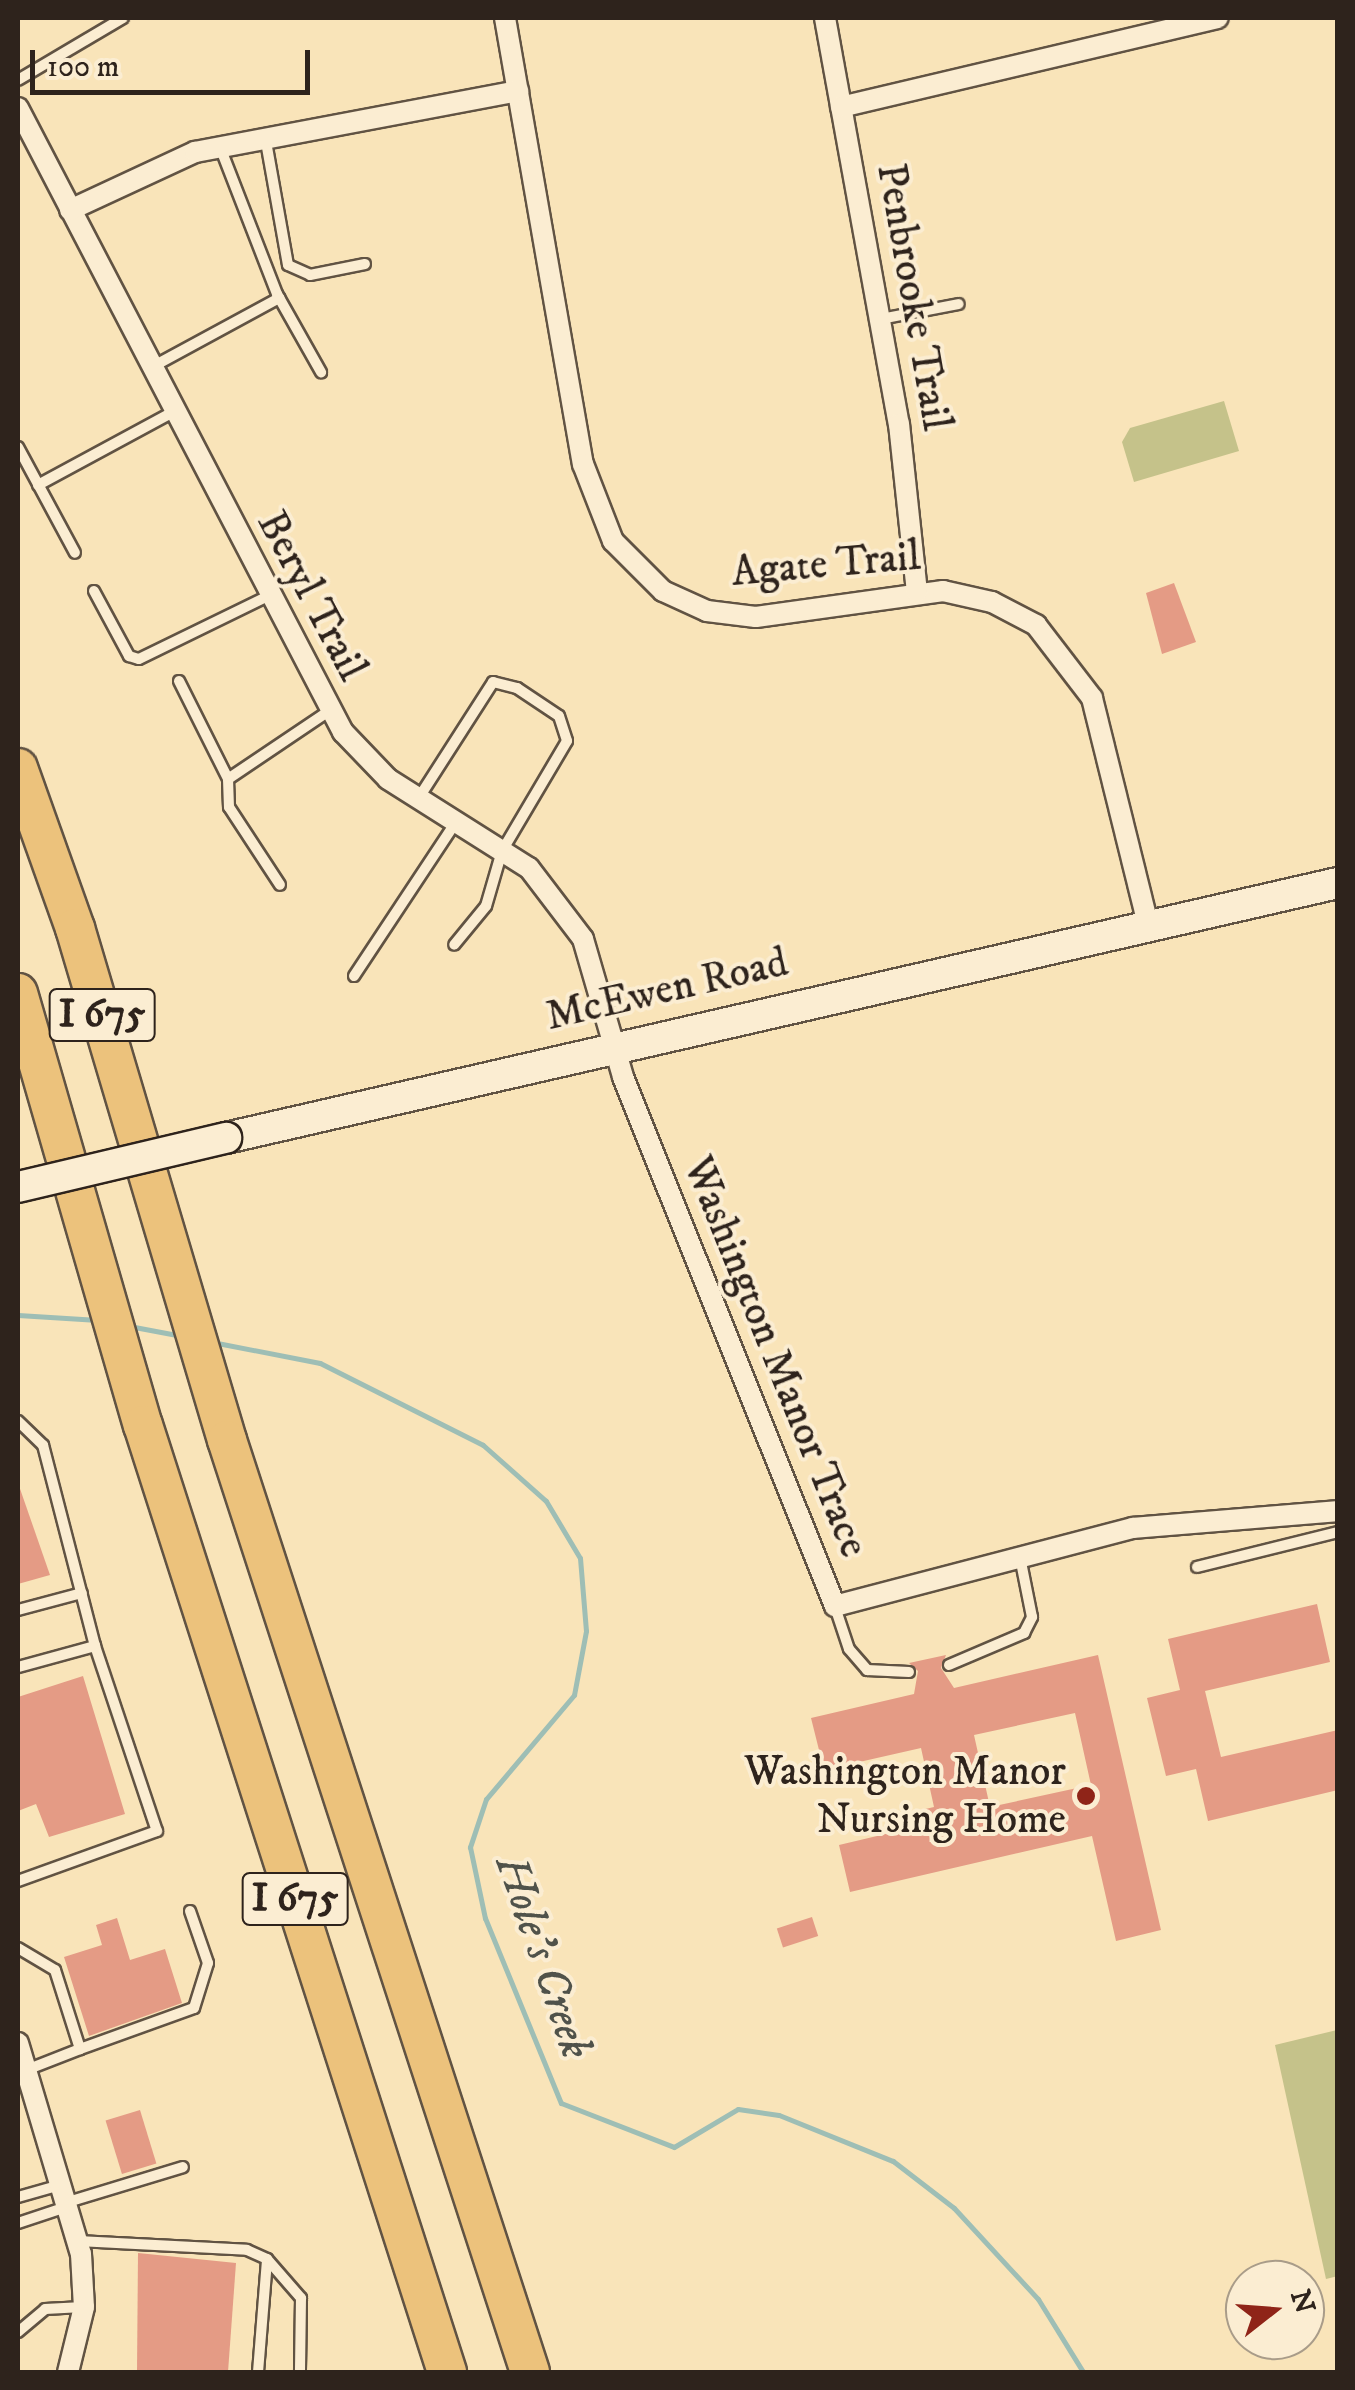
<!DOCTYPE html>
<style>
body{margin:0}
#map{position:relative;width:1355px;height:2390px;overflow:hidden;background:#f9e4b9;font-family:"IM FELL DW Pica",serif}
div>[style]{position:absolute}
[style*='--x']{left:calc(var(--x)*1px);top:calc(var(--y)*1px);width:calc(var(--w)*1px);rotate:calc(var(--a)*1deg)}
.green>*{inset:0;background:#c5c28a}
.stream>*{height:5px;margin:-2.5px;padding:0 2.5px;transform-origin:2.5px;border-radius:2.5px;background:#9ebeb5}
.building>*{inset:0;background:#e49b85;transform-origin:0 0}
.roads{filter:drop-shadow(2px 0 #615343) drop-shadow(-2px 0 #615343) drop-shadow(0 2px #615343) drop-shadow(0 -2px #615343)}
.lane>*{height:10px;margin:-5px;padding:0 5px;transform-origin:5px;border-radius:5px;background:#fbedd2}
.street>*{height:20px;margin:-10px;padding:0 10px;transform-origin:10px;border-radius:10px;background:#fbedd2}
.secondary>*{height:30px;margin:-15px;padding:0 15px;transform-origin:15px;border-radius:15px;background:#fbedd2}
.highway>*{height:38px;margin:-19px;padding:0 19px;transform-origin:19px;border-radius:19px;background:#ecc27c}
.bridges{filter:drop-shadow(2px 0 #2e231c) drop-shadow(-2px 0 #2e231c) drop-shadow(0 2px #2e231c) drop-shadow(0 -2px #2e231c)}
.secondary-bridge>*{height:30px;margin:-15px;padding:0 15px;transform-origin:15px;border-radius:15px;background:#fbedd2}
.dots>*{width:28px;height:28px;translate:-50% -50%;box-sizing:border-box;border:5px solid #fbedd2;border-radius:50%}
span{translate:-50% -50%;white-space:nowrap;text-align:center;line-height:1.15;-webkit-text-stroke:8px #fbedd2;paint-order:stroke}
.shield-label span{padding:2px 8px;background:#fbedd2;border:2px solid;border-radius:8px;-webkit-text-stroke-width:0}
.shield-label{font-size:40px;color:#2e231c;font-weight:700}
.street-label{font-size:42px;color:#2e231c}
.poi-label{font-size:42px;color:#2e231c}
.right{translate:-100% -50%;text-align:right}
.water-label{font-size:45px;color:#50524a;font-style:italic}
.frame{position:absolute;inset:0;border:20px solid #2e231c;pointer-events:none}
.north{position:absolute;left:1225px;top:2260px;width:100px;height:100px;box-sizing:border-box;background:#fbedd2;border:2px solid #a99c89;border-radius:50%;rotate:73deg;font-size:28px;font-weight:700;line-height:40px;text-align:center;color:#2e231c}
.north::after{content:'';display:block;margin:auto;width:35px;height:45px;background:#8f2418;clip-path:polygon(50% 0,100% 100%,50% 72%,0 100%)}
.scale{position:absolute;left:30px;top:50px;width:280px;height:45px;box-sizing:border-box;border:5px solid #2e231c;border-top:0;padding-left:12px;font-size:30px;line-height:35px;white-space:nowrap;color:#2e231c;-webkit-text-stroke:8px #fbedd2;paint-order:stroke}
</style>
<div id="map">
<div class="green">
<i style="clip-path:polygon(1224px 401px,1239px 451px,1134px 482px,1122px 442px,1130px 428px)"></i>
<i style="clip-path:polygon(1337px 2030px,1338px 2276px,1326px 2279px,1275px 2045px)"></i>
</div>
<div class="stream">
<i style="--x:18;--y:1315;--w:80;--a:3.6"></i>
<i style="--x:129;--y:1326;--w:54;--a:10.7"></i>
<i style="--x:212;--y:1342;--w:110;--a:11"></i>
<i style="--x:320;--y:1363;--w:182;--a:26.7"></i>
<i style="--x:483;--y:1445;--w:84;--a:41.6"></i>
<i style="--x:546;--y:1501;--w:66;--a:59.2"></i>
<i style="--x:580;--y:1558;--w:73;--a:85.3"></i>
<i style="--x:586;--y:1631;--w:65;--a:100.6"></i>
<i style="--x:574;--y:1695;--w:136;--a:130.2"></i>
<i style="--x:486;--y:1799;--w:51;--a:108.4"></i>
<i style="--x:470;--y:1847;--w:73;--a:78.1"></i>
<i style="--x:485;--y:1918;--w:200;--a:67.7"></i>
<i style="--x:561;--y:2103;--w:121;--a:21.3"></i>
<i style="--x:674;--y:2147;--w:74;--a:-30.7"></i>
<i style="--x:738;--y:2109;--w:41;--a:8.3"></i>
<i style="--x:779;--y:2115;--w:123;--a:22"></i>
<i style="--x:893;--y:2161;--w:77;--a:37.6"></i>
<i style="--x:954;--y:2208;--w:124;--a:47.3"></i>
<i style="--x:1038;--y:2299;--w:86;--a:58.3"></i>
</div>
<div class="building">
<i style="clip-path:polygon(1174px 583px,1196px 642px,1162px 654px,1146px 593px)"></i>
<i style="clip-path:polygon(18px 1483px,50px 1575px,18px 1584px)"></i>
<i style="clip-path:polygon(1317px 1604px,1330px 1662px,1205px 1691px,1221px 1757px,1338px 1730px,1338px 1790px,1208px 1821px,1196px 1769px,1166px 1776px,1147px 1698px,1180px 1690px,1168px 1639px)"></i>
<i style="clip-path:polygon(evenodd,946px 1655px,941px 1668px,954px 1688px,1098px 1655px,1161px 1930px,1116px 1941px,1092px 1836px,850px 1892px,839px 1845px,894px 1832px,891px 1817px,934px 1807px,921px 1748px,824px 1770px,811px 1718px,914px 1694px,918px 1671px,909px 1663px,946px 1655px,1075px 1713px,1091px 1785px,990px 1807px,974px 1735px,1075px 1713px)"></i>
<i style="clip-path:polygon(83px 1676px,125px 1814px,49px 1837px,36px 1804px,18px 1811px,18px 1697px)"></i>
<i style="left:812px;top:1917px;width:20px;height:37px;rotate:72deg"></i>
<i style="clip-path:polygon(117px 1918px,130px 1960px,165px 1949px,182px 2003px,89px 2036px,64px 1957px,102px 1945px,96px 1925px)"></i>
<i style="left:140px;top:2110px;width:56px;height:36px;rotate:73deg"></i>
<i style="clip-path:polygon(138px 2253px,236px 2263px,228px 2372px,137px 2372px)"></i>
</div>
<div class="roads">
<div class="lane">
<i style="--x:18;--y:80;--w:122;--a:-30.6"></i>
<i style="--x:265;--y:136;--w:131;--a:79.9"></i>
<i style="--x:288;--y:265;--w:24;--a:24"></i>
<i style="--x:310;--y:275;--w:56;--a:-11.3"></i>
<i style="--x:220;--y:147;--w:158;--a:68.8"></i>
<i style="--x:277;--y:294;--w:90;--a:60.6"></i>
<i style="--x:881;--y:319;--w:79;--a:-10.9"></i>
<i style="--x:152;--y:367;--w:145;--a:-28.5"></i>
<i style="--x:18;--y:447;--w:120;--a:61.7"></i>
<i style="--x:38;--y:485;--w:153;--a:-28.4"></i>
<i style="--x:94;--y:591;--w:74;--a:61.7"></i>
<i style="--x:129;--y:656;--w:10;--a:17"></i>
<i style="--x:139;--y:659;--w:144;--a:-26"></i>
<i style="--x:179;--y:681;--w:110;--a:63.4"></i>
<i style="--x:228;--y:779;--w:122;--a:-34"></i>
<i style="--x:228;--y:779;--w:28;--a:88"></i>
<i style="--x:229;--y:807;--w:93;--a:56.8"></i>
<i style="--x:418;--y:799;--w:139;--a:-57.3"></i>
<i style="--x:493;--y:682;--w:25;--a:14"></i>
<i style="--x:517;--y:688;--w:50;--a:33.7"></i>
<i style="--x:559;--y:716;--w:26;--a:72"></i>
<i style="--x:567;--y:741;--w:128;--a:120.6"></i>
<i style="--x:502;--y:851;--w:57;--a:106.2"></i>
<i style="--x:486;--y:906;--w:50;--a:129.4"></i>
<i style="--x:354;--y:976;--w:185;--a:-56.5"></i>
<i style="--x:18;--y:1421;--w:35;--a:44"></i>
<i style="--x:43;--y:1445;--w:208;--a:75.5"></i>
<i style="--x:95;--y:1646;--w:195;--a:71.5"></i>
<i style="--x:157;--y:1831;--w:148;--a:160.2"></i>
<i style="--x:1197;--y:1567;--w:145;--a:-13.9"></i>
<i style="--x:835;--y:1607;--w:44;--a:71.6"></i>
<i style="--x:849;--y:1649;--w:28;--a:49"></i>
<i style="--x:867;--y:1670;--w:42;--a:2.7"></i>
<i style="--x:18;--y:1610;--w:66;--a:-14.9"></i>
<i style="--x:949;--y:1665;--w:82;--a:-23.1"></i>
<i style="--x:1024;--y:1633;--w:18;--a:-63"></i>
<i style="--x:1032;--y:1617;--w:61;--a:-101.3"></i>
<i style="--x:18;--y:1667;--w:80;--a:-15.3"></i>
<i style="--x:18;--y:1948;--w:43;--a:30.7"></i>
<i style="--x:55;--y:1970;--w:83;--a:72.4"></i>
<i style="--x:80;--y:2049;--w:58;--a:158.7"></i>
<i style="--x:80;--y:2049;--w:121;--a:-19.8"></i>
<i style="--x:194;--y:2008;--w:47;--a:-72.7"></i>
<i style="--x:208;--y:1963;--w:55;--a:-109.1"></i>
<i style="--x:18;--y:2197;--w:44;--a:-15.9"></i>
<i style="--x:68;--y:2202;--w:120;--a:-16.9"></i>
<i style="--x:18;--y:2223;--w:54;--a:-18.4"></i>
<i style="--x:78;--y:2241;--w:169;--a:3"></i>
<i style="--x:247;--y:2250;--w:22;--a:24"></i>
<i style="--x:267;--y:2259;--w:52;--a:48.9"></i>
<i style="--x:301;--y:2298;--w:74;--a:90.8"></i>
<i style="--x:18;--y:2332;--w:35;--a:-40"></i>
<i style="--x:45;--y:2309;--w:38;--a:-3"></i>
<i style="--x:258;--y:2372;--w:113;--a:-85.4"></i>
</div>
<div class="street">
<i style="--x:505;--y:18;--w:453;--a:80.1"></i>
<i style="--x:583;--y:464;--w:83;--a:68.7"></i>
<i style="--x:613;--y:541;--w:71;--a:45"></i>
<i style="--x:663;--y:591;--w:48;--a:24.4"></i>
<i style="--x:707;--y:611;--w:49;--a:7"></i>
<i style="--x:756;--y:617;--w:189;--a:-7.9"></i>
<i style="--x:943;--y:591;--w:50;--a:12.7"></i>
<i style="--x:992;--y:602;--w:50;--a:27.6"></i>
<i style="--x:1036;--y:625;--w:92;--a:52.5"></i>
<i style="--x:1092;--y:698;--w:233;--a:76.1"></i>
<i style="--x:825;--y:18;--w:413;--a:79.7"></i>
<i style="--x:899;--y:424;--w:169;--a:83.9"></i>
<i style="--x:841;--y:107;--w:387;--a:-13.3"></i>
<i style="--x:18;--y:108;--w:704;--a:62.49"></i>
<i style="--x:343;--y:732;--w:65;--a:46.2"></i>
<i style="--x:388;--y:779;--w:167;--a:32.3"></i>
<i style="--x:529;--y:868;--w:89;--a:52.7"></i>
<i style="--x:583;--y:939;--w:144;--a:73.8"></i>
<i style="--x:623;--y:1077;--w:570;--a:68.16"></i>
<i style="--x:835;--y:1606;--w:308;--a:-14.7"></i>
<i style="--x:1133;--y:1528;--w:206;--a:-4.7"></i>
<i style="--x:70;--y:210;--w:138;--a:-24.9"></i>
<i style="--x:195;--y:152;--w:329;--a:-10.7"></i>
<i style="--x:18;--y:2043;--w:220;--a:73.4"></i>
<i style="--x:81;--y:2254;--w:53;--a:86.8"></i>
<i style="--x:84;--y:2307;--w:67;--a:103.8"></i>
</div>
<div class="secondary">
<i style="--x:226;--y:1138;--w:1141;--a:-12.92"></i>
</div>
<div class="highway">
<i style="--x:18;--y:768;--w:170;--a:70.4"></i>
<i style="--x:75;--y:928;--w:534;--a:73.47"></i>
<i style="--x:227;--y:1440;--w:980;--a:71.99"></i>
<i style="--x:18;--y:993;--w:450;--a:73.9"></i>
<i style="--x:143;--y:1425;--w:995;--a:72.2"></i>
</div>
</div>
<div class="bridges">
<div class="secondary-bridge">
<i style="--x:18;--y:1187;--w:214;--a:-13.3"></i>
</div>
</div>
<div class="dots">
<i style="left:1086px;top:1796px;background:#8f2418"></i>
</div>
<div class="shield-label">
<span style="left:102px;top:1015px">I 675</span>
<span style="left:295px;top:1899px">I 675</span>
</div>
<div class="street-label">
<span style="left:913px;top:297px;rotate:80deg">Penbrooke Trail</span>
<span style="left:826px;top:565px;rotate:-5deg">Agate Trail</span>
<span style="left:311px;top:596px;rotate:62deg">Beryl Trail</span>
<span style="left:667px;top:990px;rotate:-13deg">McEwen Road</span>
<span style="left:775px;top:1357px;rotate:68deg">Washington Manor Trace</span>
</div>
<div class="poi-label">
<span class="right" style="left:1066px;top:1796px">Washington Manor<br>Nursing Home</span>
</div>
<div class="water-label">
<span style="left:542px;top:1957px;rotate:71deg">Hole's Creek</span>
</div>
<div class="frame"></div>
<div class="north">N</div>
<div class="scale">100 m</div>
</div>
